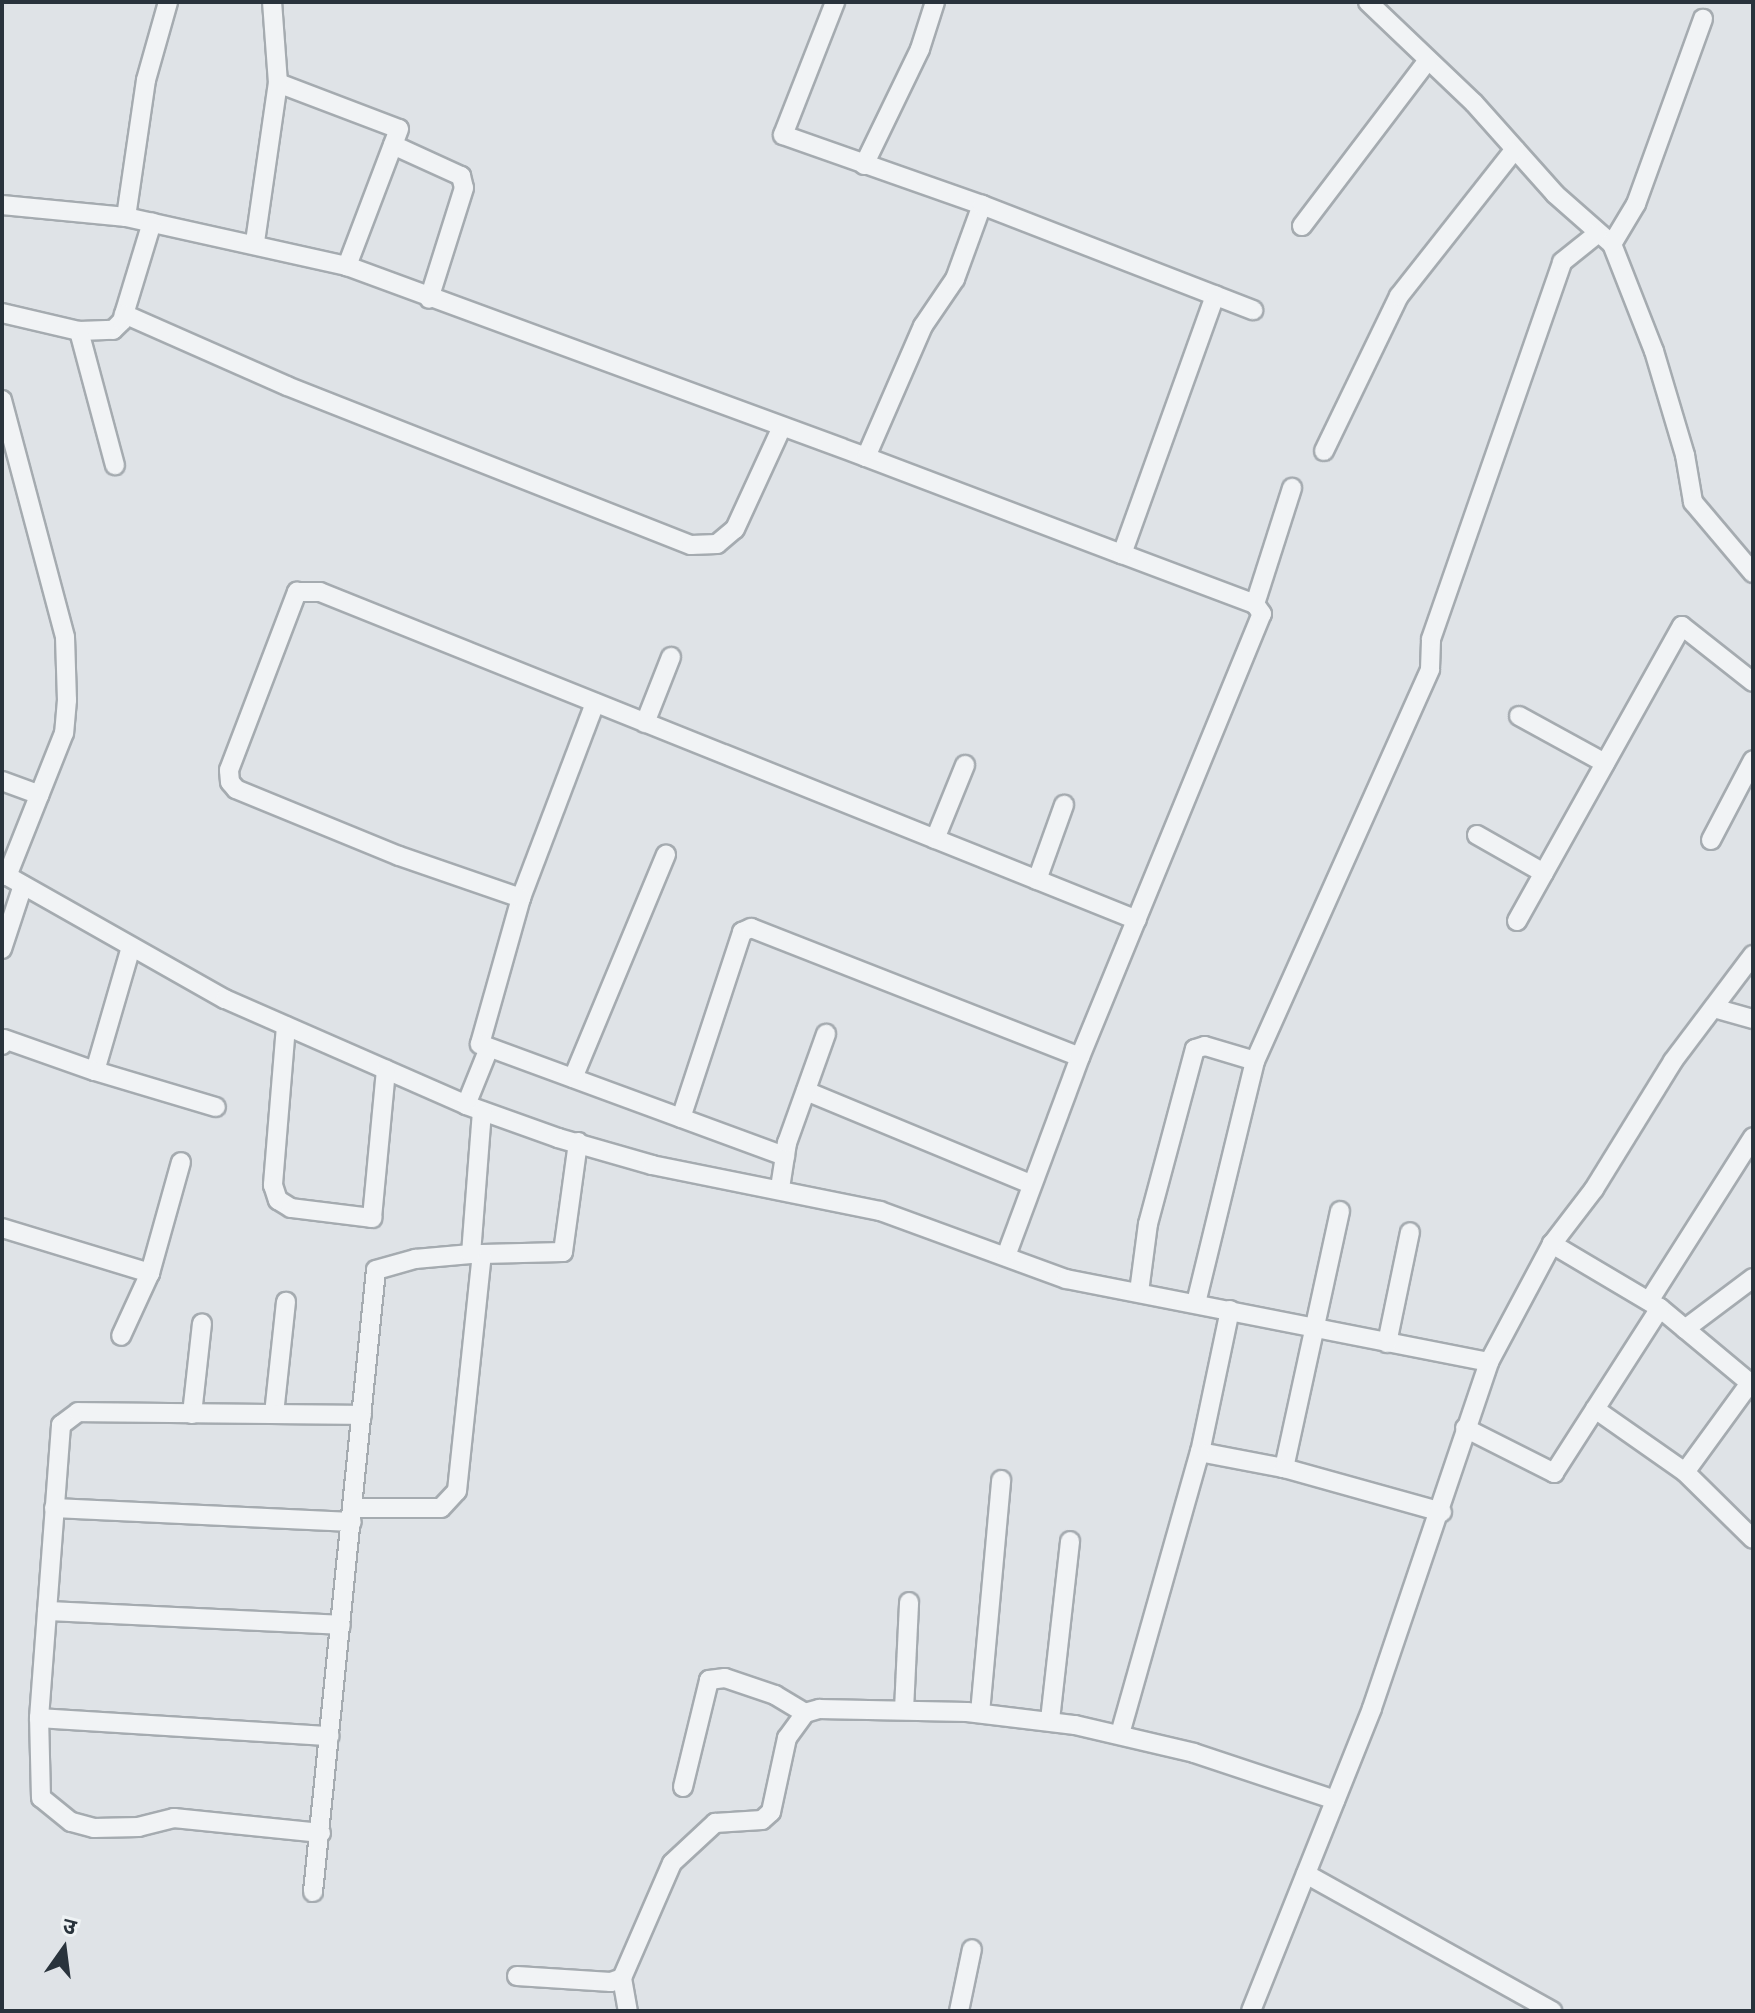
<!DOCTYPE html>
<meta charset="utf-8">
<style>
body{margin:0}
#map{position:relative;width:1755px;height:2013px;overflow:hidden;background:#dfe3e7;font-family:"Titillium Web","Noto Sans Devanagari",sans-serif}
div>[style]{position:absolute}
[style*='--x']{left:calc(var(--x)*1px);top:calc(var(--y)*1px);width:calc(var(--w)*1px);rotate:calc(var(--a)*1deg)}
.roads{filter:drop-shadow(2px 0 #a5abb0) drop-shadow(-2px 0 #a5abb0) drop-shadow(0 2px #a5abb0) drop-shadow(0 -2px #a5abb0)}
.street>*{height:18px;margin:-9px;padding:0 9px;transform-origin:9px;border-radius:9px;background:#f1f3f5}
span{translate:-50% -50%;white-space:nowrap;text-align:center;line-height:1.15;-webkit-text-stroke:7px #eef2f4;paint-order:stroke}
.frame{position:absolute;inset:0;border:4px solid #29333c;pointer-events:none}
.north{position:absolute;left:24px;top:1909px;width:80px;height:80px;-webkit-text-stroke:6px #eef2f4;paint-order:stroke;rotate:14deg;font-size:22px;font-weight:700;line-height:32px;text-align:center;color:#29333c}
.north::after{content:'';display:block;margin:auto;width:28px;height:36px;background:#29333c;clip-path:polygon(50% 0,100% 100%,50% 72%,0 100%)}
</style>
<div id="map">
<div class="roads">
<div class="street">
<i style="--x:1368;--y:2;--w:146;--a:43.6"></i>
<i style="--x:1474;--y:103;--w:122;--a:48.3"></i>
<i style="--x:1555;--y:194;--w:76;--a:41.3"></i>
<i style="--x:1612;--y:244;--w:115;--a:68.6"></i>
<i style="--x:1654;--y:351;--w:109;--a:73.4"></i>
<i style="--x:1685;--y:455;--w:48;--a:80.3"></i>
<i style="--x:1693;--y:502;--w:93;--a:49.8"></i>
<i style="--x:278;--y:83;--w:129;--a:20.8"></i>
<i style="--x:399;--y:129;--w:147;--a:110.8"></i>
<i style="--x:393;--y:145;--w:75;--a:24.5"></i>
<i style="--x:461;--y:176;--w:12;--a:76"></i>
<i style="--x:464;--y:188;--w:116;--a:107.5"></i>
<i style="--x:864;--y:165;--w:129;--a:-64.2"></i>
<i style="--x:920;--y:49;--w:49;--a:-72.3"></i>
<i style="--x:2;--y:205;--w:125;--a:5.5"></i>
<i style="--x:126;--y:217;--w:226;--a:12.5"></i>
<i style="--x:347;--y:266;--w:553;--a:20.2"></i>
<i style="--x:866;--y:457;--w:143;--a:-66.5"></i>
<i style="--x:923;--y:326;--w:57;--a:-55.8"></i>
<i style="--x:955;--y:279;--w:79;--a:-70"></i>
<i style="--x:982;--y:205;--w:211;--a:-160.6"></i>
<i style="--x:783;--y:135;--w:143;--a:-68.6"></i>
<i style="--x:982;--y:205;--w:291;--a:21.2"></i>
<i style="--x:126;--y:217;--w:138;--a:-81.7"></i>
<i style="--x:146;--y:80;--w:81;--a:-74.2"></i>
<i style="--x:1302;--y:226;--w:208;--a:-52.8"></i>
<i style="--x:255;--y:242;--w:161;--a:-81.8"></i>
<i style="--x:278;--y:83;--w:81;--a:-94.2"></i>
<i style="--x:1612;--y:244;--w:47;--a:-59"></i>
<i style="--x:1636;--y:204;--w:197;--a:-70.1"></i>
<i style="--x:2;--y:313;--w:79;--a:13.2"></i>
<i style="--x:79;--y:331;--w:34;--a:-2"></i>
<i style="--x:113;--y:330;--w:13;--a:-45"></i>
<i style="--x:122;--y:321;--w:103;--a:-73.1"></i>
<i style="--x:124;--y:314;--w:178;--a:23.8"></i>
<i style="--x:287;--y:386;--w:434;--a:21.5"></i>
<i style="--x:691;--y:545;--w:26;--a:-2"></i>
<i style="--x:717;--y:544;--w:23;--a:-40"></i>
<i style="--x:735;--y:529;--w:112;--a:-65.3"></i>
<i style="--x:79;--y:331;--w:139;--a:75"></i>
<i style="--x:2;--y:400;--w:245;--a:75.1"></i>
<i style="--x:65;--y:637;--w:63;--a:88.2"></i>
<i style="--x:67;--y:700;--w:33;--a:95"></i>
<i style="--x:64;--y:733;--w:154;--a:111.7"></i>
<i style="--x:1324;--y:451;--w:172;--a:-64.2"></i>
<i style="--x:1399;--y:296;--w:187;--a:-51.7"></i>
<i style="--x:866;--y:457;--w:274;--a:20.8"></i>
<i style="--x:1255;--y:604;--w:122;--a:-72.3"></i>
<i style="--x:595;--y:703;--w:209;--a:110.8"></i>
<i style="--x:521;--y:898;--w:152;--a:105.7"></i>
<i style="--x:480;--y:1044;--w:325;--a:20.2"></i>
<i style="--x:1519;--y:716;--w:98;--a:28.7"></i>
<i style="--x:645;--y:723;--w:71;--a:-68.5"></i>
<i style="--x:2;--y:781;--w:40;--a:20.2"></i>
<i style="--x:1477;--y:835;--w:77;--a:29.6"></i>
<i style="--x:935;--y:839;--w:80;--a:-67.9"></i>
<i style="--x:1711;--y:840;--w:90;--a:-62.3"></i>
<i style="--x:2;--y:873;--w:256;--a:29.5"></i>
<i style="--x:225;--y:999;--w:263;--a:23.7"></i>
<i style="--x:466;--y:1105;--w:98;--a:19.7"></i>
<i style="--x:558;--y:1138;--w:98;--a:16"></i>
<i style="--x:652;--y:1165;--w:233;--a:11.4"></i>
<i style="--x:880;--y:1211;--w:198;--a:20.1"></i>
<i style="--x:1066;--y:1279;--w:431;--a:11.1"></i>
<i style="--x:1037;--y:880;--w:80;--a:-70.2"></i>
<i style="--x:521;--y:898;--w:129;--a:-161"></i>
<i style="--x:399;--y:856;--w:176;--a:-157.7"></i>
<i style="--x:236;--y:789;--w:9;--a:-131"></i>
<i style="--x:230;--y:782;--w:12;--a:-95"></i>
<i style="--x:229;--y:770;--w:191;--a:-69.1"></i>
<i style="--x:297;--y:592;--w:23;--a:0"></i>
<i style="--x:320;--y:592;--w:880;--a:21.87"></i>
<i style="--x:1517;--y:921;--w:338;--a:-60.8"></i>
<i style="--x:1682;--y:626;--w:90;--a:38.3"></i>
<i style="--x:2;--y:949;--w:67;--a:-71.8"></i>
<i style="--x:1714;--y:1008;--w:41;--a:15.8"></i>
<i style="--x:286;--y:1026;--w:160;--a:94.7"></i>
<i style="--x:273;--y:1185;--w:16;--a:72"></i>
<i style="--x:278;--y:1200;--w:15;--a:32"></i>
<i style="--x:291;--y:1208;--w:82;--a:7"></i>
<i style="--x:372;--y:1218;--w:149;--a:-84.6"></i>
<i style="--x:2;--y:1045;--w:6;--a:-72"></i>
<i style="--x:4;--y:1039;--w:96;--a:19.4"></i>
<i style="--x:95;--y:1071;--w:129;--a:-73.8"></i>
<i style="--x:95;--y:1071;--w:126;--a:16.6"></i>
<i style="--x:573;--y:1078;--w:242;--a:-67.4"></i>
<i style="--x:806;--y:1091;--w:243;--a:22.5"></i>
<i style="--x:466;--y:1105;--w:61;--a:-68"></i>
<i style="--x:681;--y:1118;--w:196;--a:-71.8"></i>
<i style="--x:742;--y:932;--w:10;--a:-24"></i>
<i style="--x:751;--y:928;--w:353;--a:21.4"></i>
<i style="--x:780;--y:1188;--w:46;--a:-81.2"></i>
<i style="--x:787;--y:1143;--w:116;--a:-70.3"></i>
<i style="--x:2;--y:1228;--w:155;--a:16.9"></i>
<i style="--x:150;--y:1273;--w:69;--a:114.7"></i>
<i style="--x:482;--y:1254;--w:81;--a:-1.4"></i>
<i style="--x:563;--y:1252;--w:111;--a:-82.2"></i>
<i style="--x:1006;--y:1256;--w:212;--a:-69.6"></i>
<i style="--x:1080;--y:1057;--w:479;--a:-67.7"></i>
<i style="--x:1262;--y:614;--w:12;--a:-125"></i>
<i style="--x:1255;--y:604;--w:142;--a:-159.4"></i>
<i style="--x:1122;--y:554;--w:275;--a:-70.2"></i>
<i style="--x:150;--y:1273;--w:115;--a:-74.4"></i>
<i style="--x:1139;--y:1292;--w:69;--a:-82.5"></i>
<i style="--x:1148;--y:1224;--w:181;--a:-75"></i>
<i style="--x:1195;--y:1049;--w:10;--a:-17"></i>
<i style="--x:1205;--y:1046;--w:52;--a:16.7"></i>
<i style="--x:1649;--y:1301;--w:194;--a:-57.6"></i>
<i style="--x:1196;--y:1303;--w:249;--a:-76.3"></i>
<i style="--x:1255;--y:1061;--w:429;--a:-65.9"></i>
<i style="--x:1430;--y:669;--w:30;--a:-88"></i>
<i style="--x:1431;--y:639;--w:399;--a:-70.8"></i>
<i style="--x:1562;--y:262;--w:45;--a:-38.7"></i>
<i style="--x:1660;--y:1308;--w:117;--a:39.8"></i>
<i style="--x:1750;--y:1383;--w:110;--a:126.1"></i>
<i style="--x:1685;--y:1472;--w:95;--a:44.6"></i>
<i style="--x:1230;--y:1310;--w:145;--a:101.9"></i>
<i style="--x:1200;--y:1452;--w:86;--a:10.8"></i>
<i style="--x:1284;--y:1468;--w:263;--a:-77.7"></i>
<i style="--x:1685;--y:1329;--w:85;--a:-36.9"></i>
<i style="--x:1387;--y:1343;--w:113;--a:-78.3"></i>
<i style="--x:1595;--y:1409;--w:110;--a:35"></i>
<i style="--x:192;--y:1414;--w:91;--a:-83.7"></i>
<i style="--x:274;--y:1414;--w:113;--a:-83.9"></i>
<i style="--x:1465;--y:1428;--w:100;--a:26.8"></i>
<i style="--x:1554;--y:1473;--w:196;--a:-57.3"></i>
<i style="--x:1660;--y:1308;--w:126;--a:-149.3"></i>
<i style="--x:1284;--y:1468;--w:164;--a:15.6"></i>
<i style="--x:54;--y:1508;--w:298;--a:2.7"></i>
<i style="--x:353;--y:1508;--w:88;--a:0"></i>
<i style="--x:441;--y:1508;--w:23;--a:-47"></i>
<i style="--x:457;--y:1491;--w:238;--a:-84"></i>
<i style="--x:482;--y:1254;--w:11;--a:180"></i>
<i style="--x:47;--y:1611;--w:294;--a:2.7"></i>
<i style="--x:904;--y:1710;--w:108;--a:-87.3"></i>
<i style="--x:980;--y:1713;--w:234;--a:-84.8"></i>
<i style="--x:39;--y:1718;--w:291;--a:3.6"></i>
<i style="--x:1050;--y:1720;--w:180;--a:-83.6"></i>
<i style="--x:1120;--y:1734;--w:293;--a:-74.2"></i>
<i style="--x:683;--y:1787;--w:110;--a:-76.3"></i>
<i style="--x:709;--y:1680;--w:16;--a:-7"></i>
<i style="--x:725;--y:1678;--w:53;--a:18.8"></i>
<i style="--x:775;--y:1695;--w:35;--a:31"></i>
<i style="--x:321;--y:1833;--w:148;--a:-174.2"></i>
<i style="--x:174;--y:1818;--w:36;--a:166"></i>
<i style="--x:139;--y:1827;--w:45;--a:178.7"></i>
<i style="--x:94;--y:1828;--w:24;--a:-165"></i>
<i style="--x:71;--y:1822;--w:38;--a:-141"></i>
<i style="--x:41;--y:1798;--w:80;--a:-91.4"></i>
<i style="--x:39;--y:1718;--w:294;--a:-85.7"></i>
<i style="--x:61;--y:1425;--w:21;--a:-37"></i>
<i style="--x:78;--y:1412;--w:284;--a:0.6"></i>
<i style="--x:1306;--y:1874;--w:282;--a:29.1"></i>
<i style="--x:313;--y:1892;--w:625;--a:-84.22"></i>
<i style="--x:376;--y:1270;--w:41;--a:-15.8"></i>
<i style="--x:415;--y:1259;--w:56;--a:-5.1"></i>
<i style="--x:471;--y:1254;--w:143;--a:-85.6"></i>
<i style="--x:517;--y:1976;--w:94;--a:3.7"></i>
<i style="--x:611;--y:1982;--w:12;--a:-20"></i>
<i style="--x:622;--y:1978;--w:125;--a:-66.5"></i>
<i style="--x:672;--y:1863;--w:59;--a:-42.9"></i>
<i style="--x:715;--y:1823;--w:47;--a:-3.7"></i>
<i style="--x:762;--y:1820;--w:12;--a:-42"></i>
<i style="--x:771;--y:1812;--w:76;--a:-77.8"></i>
<i style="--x:787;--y:1738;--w:31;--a:-54"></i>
<i style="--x:805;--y:1713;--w:15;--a:-16"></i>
<i style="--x:819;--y:1709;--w:148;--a:1.2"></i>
<i style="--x:967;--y:1712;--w:109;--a:6.9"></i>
<i style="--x:1075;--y:1725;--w:122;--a:13.2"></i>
<i style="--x:1194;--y:1753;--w:149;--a:18.4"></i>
<i style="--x:622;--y:1978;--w:34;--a:80"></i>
<i style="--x:959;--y:2011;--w:63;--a:-78.2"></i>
<i style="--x:1251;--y:2011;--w:326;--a:-68.2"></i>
<i style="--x:1372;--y:1708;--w:365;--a:-71.3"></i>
<i style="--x:1489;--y:1362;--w:134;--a:-61.9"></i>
<i style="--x:1552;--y:1244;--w:69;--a:-52.6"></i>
<i style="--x:1594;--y:1189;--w:150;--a:-58.3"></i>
<i style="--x:1673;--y:1061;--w:133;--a:-53"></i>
</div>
</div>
<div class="frame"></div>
<div class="north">उ</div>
</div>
